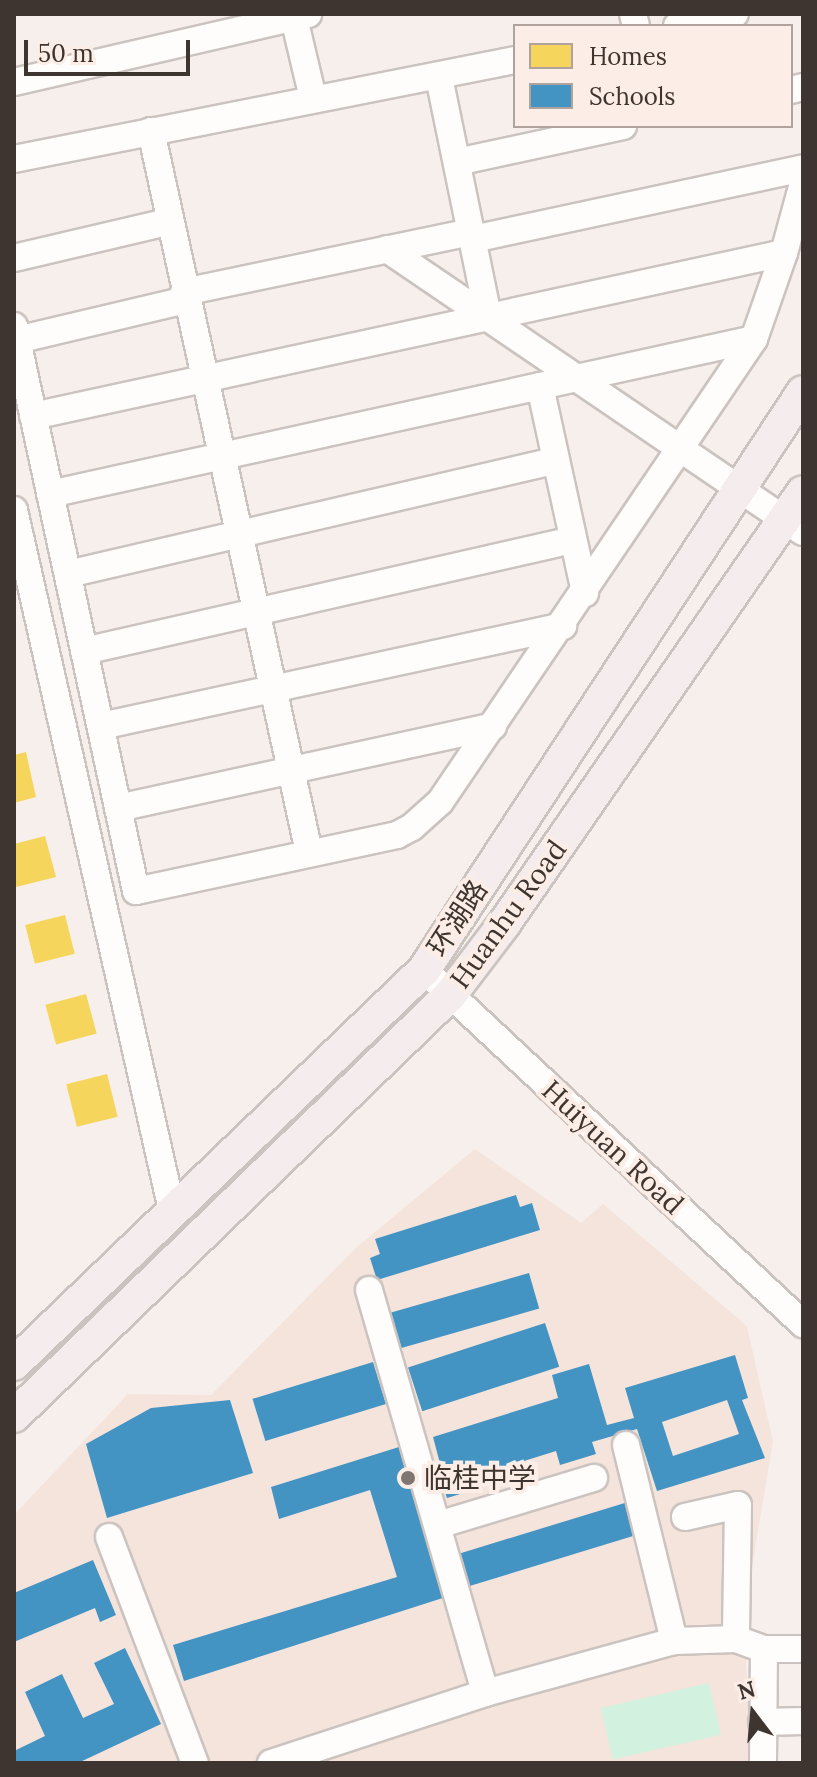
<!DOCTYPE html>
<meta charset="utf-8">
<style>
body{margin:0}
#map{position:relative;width:817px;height:1777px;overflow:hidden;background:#f7efeb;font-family:Lora,"Noto Sans SC",serif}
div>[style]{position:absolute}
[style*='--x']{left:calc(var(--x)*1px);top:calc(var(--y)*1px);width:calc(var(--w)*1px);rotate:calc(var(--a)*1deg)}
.built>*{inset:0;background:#f5e4dc}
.green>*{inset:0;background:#d2f1de;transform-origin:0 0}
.homes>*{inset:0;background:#f6d55c;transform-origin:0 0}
.schools>*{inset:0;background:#4393c3;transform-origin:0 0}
.roads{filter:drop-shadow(2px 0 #cbc3bf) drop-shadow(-2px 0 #cbc3bf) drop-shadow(0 2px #cbc3bf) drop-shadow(0 -2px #cbc3bf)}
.minor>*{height:26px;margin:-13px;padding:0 13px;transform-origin:13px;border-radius:13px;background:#fefdfc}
.major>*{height:32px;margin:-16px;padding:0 16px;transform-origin:16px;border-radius:16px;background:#f5ecee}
.dots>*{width:22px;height:22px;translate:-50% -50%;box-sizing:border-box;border:4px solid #fcede6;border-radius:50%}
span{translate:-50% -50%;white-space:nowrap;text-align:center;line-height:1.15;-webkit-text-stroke:8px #fcede6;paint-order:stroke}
.street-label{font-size:28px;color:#3e3530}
.poi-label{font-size:28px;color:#3e3530}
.left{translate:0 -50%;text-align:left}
.frame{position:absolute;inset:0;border:16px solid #3e3530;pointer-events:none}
.legend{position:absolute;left:513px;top:24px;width:280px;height:104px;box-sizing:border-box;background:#fcede6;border:2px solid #b0a39d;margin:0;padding:10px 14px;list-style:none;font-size:24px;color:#3e3530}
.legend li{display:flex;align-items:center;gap:16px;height:40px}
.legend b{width:40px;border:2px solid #b0a39d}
.north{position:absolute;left:713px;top:1673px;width:80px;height:80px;-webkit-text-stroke:6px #fcede6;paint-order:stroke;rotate:344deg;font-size:22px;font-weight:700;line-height:32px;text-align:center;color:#3e3530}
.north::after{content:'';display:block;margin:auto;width:28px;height:36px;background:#3e3530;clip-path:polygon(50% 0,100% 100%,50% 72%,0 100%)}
.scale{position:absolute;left:24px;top:40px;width:166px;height:36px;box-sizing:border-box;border:4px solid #3e3530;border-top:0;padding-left:10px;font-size:24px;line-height:28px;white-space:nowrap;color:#3e3530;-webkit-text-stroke:6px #fcede6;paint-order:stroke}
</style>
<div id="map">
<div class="built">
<i style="clip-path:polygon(475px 1149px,581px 1223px,603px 1204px,747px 1326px,773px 1442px,753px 1560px,746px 1665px,753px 1763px,14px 1763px,14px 1515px,128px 1394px,211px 1395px,357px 1247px)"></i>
</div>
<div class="green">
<i style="left:709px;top:1683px;width:53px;height:111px;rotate:77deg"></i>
</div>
<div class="homes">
<i style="clip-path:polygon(26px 752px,36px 797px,14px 803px,14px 755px)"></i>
<i style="clip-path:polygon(45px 836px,56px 877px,16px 887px,14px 844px)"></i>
<i style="left:65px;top:915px;width:40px;height:41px;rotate:76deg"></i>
<i style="left:86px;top:994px;width:41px;height:42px;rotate:75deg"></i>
<i style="left:107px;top:1074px;width:44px;height:42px;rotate:76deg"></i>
</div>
<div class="schools">
<i style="clip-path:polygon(516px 1195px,520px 1207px,532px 1203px,540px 1230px,377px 1280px,370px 1258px,380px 1254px,375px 1239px)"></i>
<i style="left:529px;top:1273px;width:37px;height:147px;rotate:74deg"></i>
<i style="left:545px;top:1323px;width:46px;height:144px;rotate:72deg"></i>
<i style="clip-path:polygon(evenodd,735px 1355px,748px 1398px,742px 1400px,765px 1458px,657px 1491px,637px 1429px,592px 1442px,596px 1454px,560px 1465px,556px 1451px,479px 1475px,483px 1487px,447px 1498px,442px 1484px,413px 1492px,449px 1596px,184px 1681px,173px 1645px,397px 1577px,370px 1490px,279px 1519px,271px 1487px,399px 1447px,408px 1480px,442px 1471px,433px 1437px,558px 1398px,552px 1375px,589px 1364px,607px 1425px,634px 1418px,625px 1388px,735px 1355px,727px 1400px,739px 1434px,673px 1456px,662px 1422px,727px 1400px)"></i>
<i style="left:373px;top:1362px;width:44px;height:126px;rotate:73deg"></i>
<i style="clip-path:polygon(230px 1400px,253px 1473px,107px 1518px,86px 1444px,151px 1408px)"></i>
<i style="left:628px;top:1502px;width:34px;height:176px;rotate:73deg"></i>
<i style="clip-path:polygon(93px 1560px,116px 1615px,100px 1622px,95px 1608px,14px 1642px,14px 1593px)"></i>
<i style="clip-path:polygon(125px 1648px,161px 1724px,78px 1763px,14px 1763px,14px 1751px,45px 1736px,25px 1692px,62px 1674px,83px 1718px,114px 1704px,94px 1663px)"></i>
</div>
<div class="roads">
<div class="minor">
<i style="--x:293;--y:14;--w:86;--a:76.6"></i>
<i style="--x:633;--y:14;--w:12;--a:76"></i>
<i style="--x:677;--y:26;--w:59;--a:-11.7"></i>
<i style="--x:439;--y:77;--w:244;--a:78.4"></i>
<i style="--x:14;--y:82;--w:302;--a:-13"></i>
<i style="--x:791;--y:90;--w:12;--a:-14"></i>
<i style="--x:151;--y:131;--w:738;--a:77.64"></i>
<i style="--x:14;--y:159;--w:511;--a:-11.18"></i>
<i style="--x:457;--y:162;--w:170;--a:-12.2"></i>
<i style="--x:473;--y:239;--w:338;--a:-12.1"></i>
<i style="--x:387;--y:249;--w:503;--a:34.23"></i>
<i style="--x:14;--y:258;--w:158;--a:-13.2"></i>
<i style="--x:184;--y:292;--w:293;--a:-11.8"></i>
<i style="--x:14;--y:326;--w:578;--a:77.82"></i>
<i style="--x:136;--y:891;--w:267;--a:-12.1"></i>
<i style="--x:397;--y:835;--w:17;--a:-28"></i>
<i style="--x:412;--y:827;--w:38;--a:-42"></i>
<i style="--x:440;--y:802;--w:559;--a:-55.86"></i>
<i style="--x:754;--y:339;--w:91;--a:-70.8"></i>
<i style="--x:784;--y:253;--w:73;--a:-74.8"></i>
<i style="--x:17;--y:340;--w:174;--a:-13.3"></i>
<i style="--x:540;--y:386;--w:212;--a:77.7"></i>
<i style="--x:33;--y:416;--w:768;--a:-12.25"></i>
<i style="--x:50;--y:494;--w:721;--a:-12.42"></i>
<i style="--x:14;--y:510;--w:718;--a:77.28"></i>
<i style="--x:68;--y:574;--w:500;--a:-13.1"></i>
<i style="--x:84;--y:651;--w:500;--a:-12.81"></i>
<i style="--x:101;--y:726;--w:473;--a:-12.2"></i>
<i style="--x:118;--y:808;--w:384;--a:-12.3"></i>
<i style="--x:424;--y:970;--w:519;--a:43.05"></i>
<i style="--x:369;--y:1290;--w:419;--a:73.9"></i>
<i style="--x:626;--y:1445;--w:202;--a:76.2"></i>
<i style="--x:685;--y:1517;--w:54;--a:-12.8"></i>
<i style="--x:738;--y:1505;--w:134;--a:90.9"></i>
<i style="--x:438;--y:1525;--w:163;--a:-16.8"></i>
<i style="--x:109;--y:1537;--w:242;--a:69.2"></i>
<i style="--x:762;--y:1722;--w:41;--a:-1.4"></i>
<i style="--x:271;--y:1763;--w:225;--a:-18.1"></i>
<i style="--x:485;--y:1693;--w:196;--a:-15.4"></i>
<i style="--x:674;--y:1641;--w:62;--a:-1.8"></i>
<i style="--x:736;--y:1639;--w:30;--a:20"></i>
<i style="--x:764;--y:1649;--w:39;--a:0"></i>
<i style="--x:763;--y:1763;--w:114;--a:-89.5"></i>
</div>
<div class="major">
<i style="--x:14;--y:1364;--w:569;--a:-43.86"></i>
<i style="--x:424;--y:970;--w:691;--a:-56.75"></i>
<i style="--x:14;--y:1416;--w:606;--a:-44"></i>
<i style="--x:450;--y:995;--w:89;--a:-52.7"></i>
<i style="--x:504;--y:924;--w:525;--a:-55.31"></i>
</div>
</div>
<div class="dots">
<i style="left:408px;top:1478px;background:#7f7671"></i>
</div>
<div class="street-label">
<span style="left:508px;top:914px;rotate:-54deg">Huanhu Road</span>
<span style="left:457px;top:918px;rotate:-57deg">环湖路</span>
<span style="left:613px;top:1147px;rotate:43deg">Huiyuan Road</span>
</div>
<div class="poi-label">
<span class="left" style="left:424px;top:1478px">临桂中学</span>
</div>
<div class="frame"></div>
<ul class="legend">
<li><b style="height:22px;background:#f6d55c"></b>Homes</li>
<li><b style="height:22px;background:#4393c3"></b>Schools</li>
</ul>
<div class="north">N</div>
<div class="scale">50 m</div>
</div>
